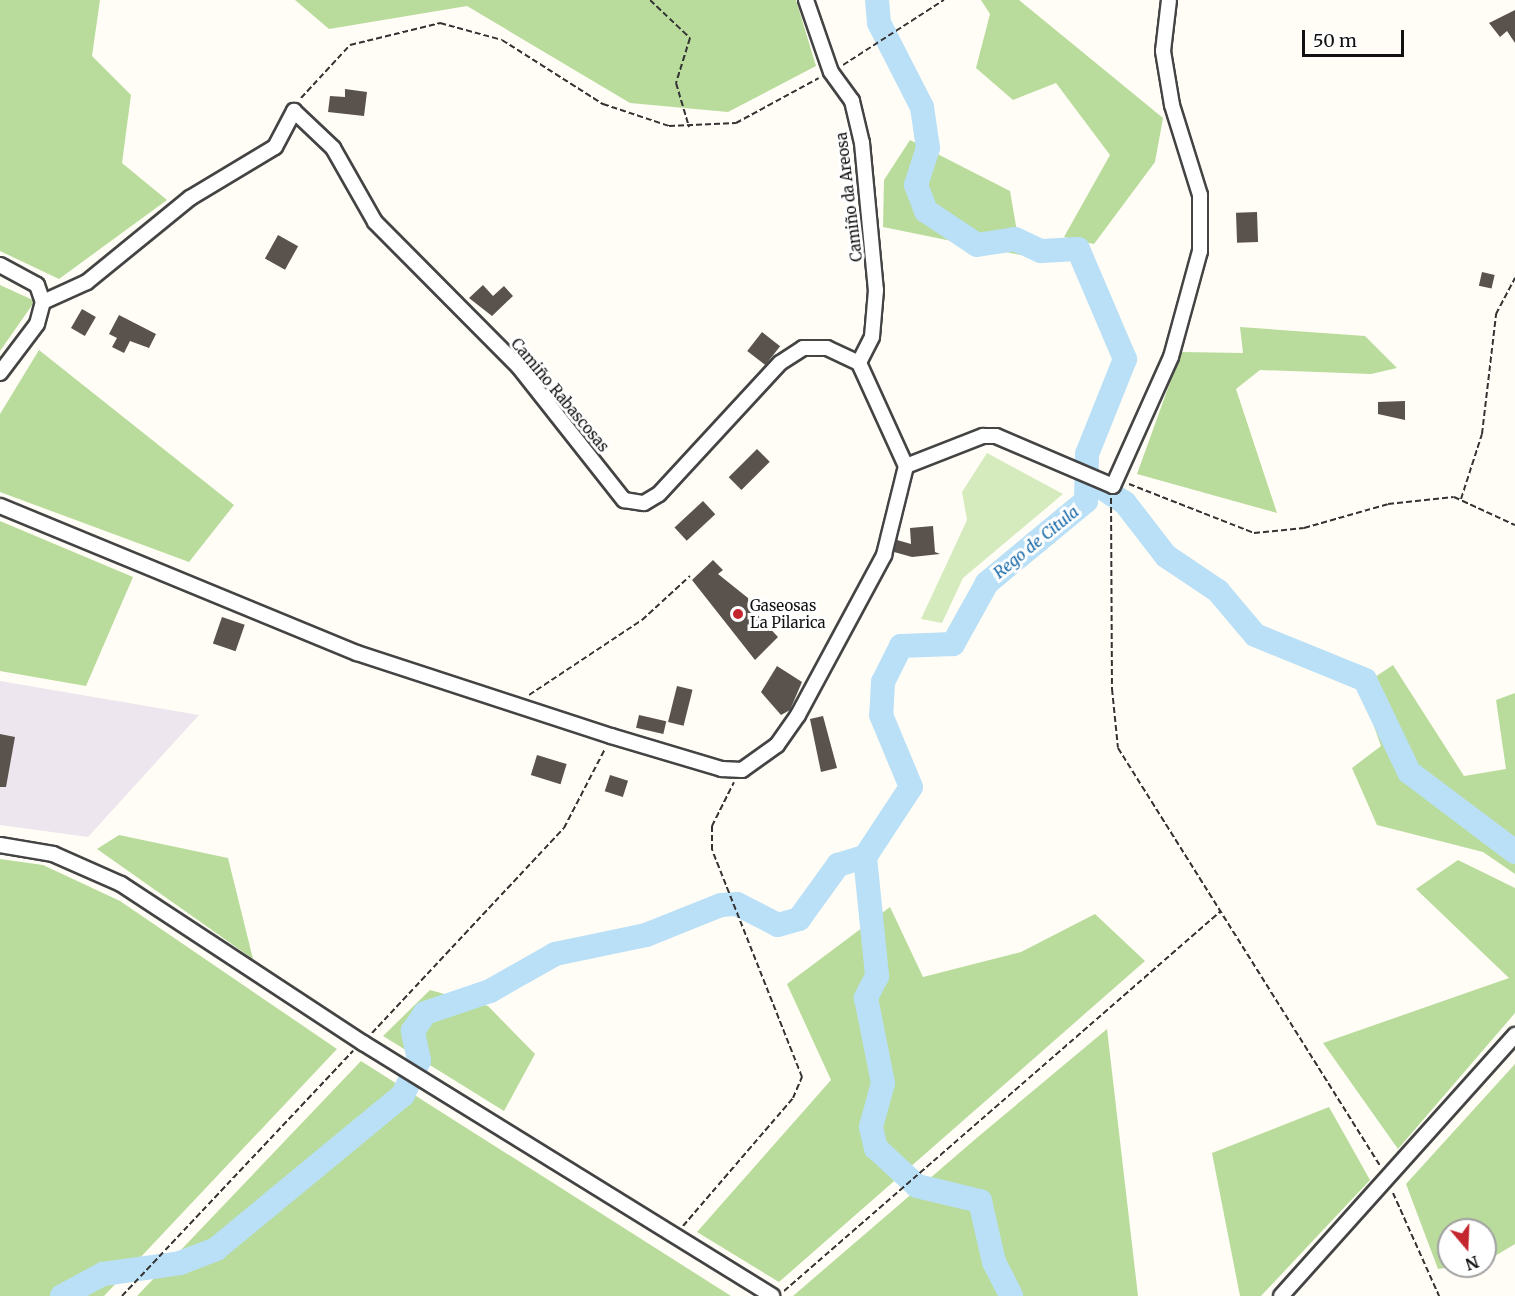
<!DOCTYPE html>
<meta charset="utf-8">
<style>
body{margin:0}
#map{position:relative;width:1515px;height:1296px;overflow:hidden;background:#fffdf5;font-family:Merriweather,serif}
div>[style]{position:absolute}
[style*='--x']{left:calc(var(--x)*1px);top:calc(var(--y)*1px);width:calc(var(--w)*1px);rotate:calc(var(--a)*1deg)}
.industrial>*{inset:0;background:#eee6ef}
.green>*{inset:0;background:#d5ebbd}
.forest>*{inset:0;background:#b9dc9c}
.river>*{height:24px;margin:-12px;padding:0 12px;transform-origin:12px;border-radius:12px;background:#b9e0f7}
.building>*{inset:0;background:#5a524d;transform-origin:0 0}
.path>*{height:2px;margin-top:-1px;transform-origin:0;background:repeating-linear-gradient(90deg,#333 0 6px,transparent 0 9px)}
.roads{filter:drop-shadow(2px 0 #444) drop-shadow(-2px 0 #444) drop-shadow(0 2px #444) drop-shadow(0 -2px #444)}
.street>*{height:14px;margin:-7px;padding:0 7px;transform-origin:7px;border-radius:7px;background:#fff}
.dots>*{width:16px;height:16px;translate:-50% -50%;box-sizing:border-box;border:3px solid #fff;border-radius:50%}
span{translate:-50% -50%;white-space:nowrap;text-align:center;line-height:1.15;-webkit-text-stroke:6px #fff;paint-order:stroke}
.street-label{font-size:15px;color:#111}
.poi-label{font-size:15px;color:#111}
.left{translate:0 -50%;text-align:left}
.water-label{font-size:16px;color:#1768a6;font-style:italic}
.north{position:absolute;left:1437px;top:1218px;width:60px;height:60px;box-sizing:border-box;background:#fff;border:2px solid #a0a0a0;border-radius:50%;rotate:161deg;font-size:16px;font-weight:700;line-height:24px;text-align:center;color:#111}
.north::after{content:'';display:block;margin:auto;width:21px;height:27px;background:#c4262e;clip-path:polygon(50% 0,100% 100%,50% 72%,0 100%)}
.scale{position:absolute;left:1302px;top:30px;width:102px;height:27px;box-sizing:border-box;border:3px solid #111;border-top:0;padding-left:8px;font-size:18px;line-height:21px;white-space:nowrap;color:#111;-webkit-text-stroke:4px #fff;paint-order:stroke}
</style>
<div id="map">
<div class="industrial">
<i style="clip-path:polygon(0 681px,199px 715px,88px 837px,0 825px)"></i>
</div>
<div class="green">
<i style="clip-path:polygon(987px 453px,1063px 494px,963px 578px,942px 623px,921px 619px,967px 520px,962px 492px)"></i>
</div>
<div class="forest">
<i style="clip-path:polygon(0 0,100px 0,92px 56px,131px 95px,122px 163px,167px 200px,59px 279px,0 251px)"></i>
<i style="clip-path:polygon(295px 0,796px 0,816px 66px,728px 112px,630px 103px,467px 6px,329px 29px)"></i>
<i style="clip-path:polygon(981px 0,1019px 0,1163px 118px,1155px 162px,1094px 244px,1064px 237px,1110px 155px,1056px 83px,1013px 100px,976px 68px,990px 14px)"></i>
<i style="clip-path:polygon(910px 140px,1010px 191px,1021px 255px,883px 227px,884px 180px)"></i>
<i style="clip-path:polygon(0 285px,35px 301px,0 351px)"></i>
<i style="clip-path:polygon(1240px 327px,1365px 336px,1397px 368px,1371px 374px,1260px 370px,1236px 389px,1277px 513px,1137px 474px,1181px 352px,1243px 353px)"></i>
<i style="clip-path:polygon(39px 350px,234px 505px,189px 562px,0 492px,0 414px)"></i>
<i style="clip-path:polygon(0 521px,133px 577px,86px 686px,0 671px)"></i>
<i style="clip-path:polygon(1393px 665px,1464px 776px,1506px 769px,1496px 700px,1515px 693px,1515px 874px,1483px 852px,1377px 825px,1352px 768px,1381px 746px,1360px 687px)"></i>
<i style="clip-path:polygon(119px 835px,228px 858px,253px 959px,97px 849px)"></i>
<i style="clip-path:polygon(0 859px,43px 865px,120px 901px,337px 1049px,104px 1296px,0 1296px)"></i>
<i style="clip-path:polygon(1458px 860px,1515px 888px,1515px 1013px,1398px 1149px,1323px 1043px,1509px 978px,1416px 889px)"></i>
<i style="clip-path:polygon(890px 907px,923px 977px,1021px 952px,1095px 914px,1145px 961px,779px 1282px,697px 1232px,831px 1080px,787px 984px)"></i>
<i style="clip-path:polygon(430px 990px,488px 1006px,535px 1054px,504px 1111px,383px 1036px)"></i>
<i style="clip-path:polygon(1107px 1029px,1138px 1296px,793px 1296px,979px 1136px)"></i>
<i style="clip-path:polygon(361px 1061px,731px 1296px,137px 1296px)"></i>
<i style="clip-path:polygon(1515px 1064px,1515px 1244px,1485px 1262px,1485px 1230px,1449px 1230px,1449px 1266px,1458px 1266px,1438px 1269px,1406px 1184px)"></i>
<i style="clip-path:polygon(1329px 1107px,1370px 1180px,1261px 1296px,1240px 1296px,1212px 1153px)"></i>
</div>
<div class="river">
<i style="--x:877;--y:0;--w:23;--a:85"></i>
<i style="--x:879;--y:23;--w:94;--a:62.9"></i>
<i style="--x:922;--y:107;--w:41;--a:81.7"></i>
<i style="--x:928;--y:148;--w:39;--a:108"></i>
<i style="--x:916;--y:185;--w:28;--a:69"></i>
<i style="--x:926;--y:211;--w:61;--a:33.7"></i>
<i style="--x:977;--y:245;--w:38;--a:-9"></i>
<i style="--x:1015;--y:239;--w:29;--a:25"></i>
<i style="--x:1041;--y:251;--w:37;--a:-3"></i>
<i style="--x:1078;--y:249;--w:120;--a:66.9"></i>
<i style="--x:1125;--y:359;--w:102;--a:111.8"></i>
<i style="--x:1087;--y:454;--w:47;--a:91.2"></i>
<i style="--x:1086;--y:501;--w:129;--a:140.4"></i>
<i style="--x:987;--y:583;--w:70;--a:119.1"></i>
<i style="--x:953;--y:644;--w:52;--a:177.8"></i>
<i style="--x:901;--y:646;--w:40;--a:116.6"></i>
<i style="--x:883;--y:682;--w:33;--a:93"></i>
<i style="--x:881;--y:715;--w:78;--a:67.4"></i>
<i style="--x:911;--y:787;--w:84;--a:123.3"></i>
<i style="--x:865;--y:857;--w:120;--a:84.2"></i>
<i style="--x:877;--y:976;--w:25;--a:117"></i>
<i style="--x:866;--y:998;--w:87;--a:78.7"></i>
<i style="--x:883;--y:1083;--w:46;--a:105.3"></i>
<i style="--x:871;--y:1127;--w:22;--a:77"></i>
<i style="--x:876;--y:1148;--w:56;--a:42.8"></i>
<i style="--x:917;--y:1186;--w:65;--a:13.4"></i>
<i style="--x:980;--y:1201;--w:63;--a:77.1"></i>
<i style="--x:994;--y:1262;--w:38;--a:63"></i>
<i style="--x:1087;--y:478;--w:45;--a:33.3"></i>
<i style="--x:1125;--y:503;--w:67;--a:52.3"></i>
<i style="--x:1166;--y:556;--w:63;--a:33.9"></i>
<i style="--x:1218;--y:591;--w:57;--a:49.9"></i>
<i style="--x:1255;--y:635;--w:119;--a:22.2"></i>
<i style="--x:1365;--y:680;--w:102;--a:64.4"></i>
<i style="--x:1409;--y:772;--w:133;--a:37"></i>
<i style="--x:62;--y:1296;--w:47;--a:-28.2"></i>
<i style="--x:103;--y:1274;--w:78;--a:-8.1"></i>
<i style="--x:180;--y:1263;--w:39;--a:-21"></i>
<i style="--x:216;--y:1249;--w:242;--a:-39.5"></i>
<i style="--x:403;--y:1095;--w:38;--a:-65"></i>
<i style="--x:419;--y:1060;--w:30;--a:-102"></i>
<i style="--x:413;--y:1031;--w:22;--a:-56"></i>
<i style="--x:425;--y:1013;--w:69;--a:-18.7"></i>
<i style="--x:490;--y:991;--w:75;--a:-29.6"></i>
<i style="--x:555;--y:954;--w:93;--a:-11.8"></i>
<i style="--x:646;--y:935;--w:81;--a:-21.8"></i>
<i style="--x:721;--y:905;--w:16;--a:-4"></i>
<i style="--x:737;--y:904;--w:46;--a:27.1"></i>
<i style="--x:778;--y:925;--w:22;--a:-16"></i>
<i style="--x:799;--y:919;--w:67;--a:-54.2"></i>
<i style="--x:838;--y:865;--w:28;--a:-17"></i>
</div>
<div class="building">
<i style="clip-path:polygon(1515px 10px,1515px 43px,1507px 31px,1500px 37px,1489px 23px)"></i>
<i style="clip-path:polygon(345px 89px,367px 92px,364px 116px,328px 112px,330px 96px,345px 97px)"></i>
<i style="left:1257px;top:212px;width:30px;height:21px;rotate:88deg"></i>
<i style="left:278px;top:235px;width:23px;height:27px;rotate:29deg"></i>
<i style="left:1482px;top:272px;width:13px;height:14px;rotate:13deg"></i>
<i style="clip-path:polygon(483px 285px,493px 296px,504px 286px,513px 296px,492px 316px,469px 298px)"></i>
<i style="left:82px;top:309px;width:16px;height:22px;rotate:30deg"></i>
<i style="clip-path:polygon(119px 315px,156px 334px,149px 348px,130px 341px,124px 353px,112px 347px,117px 338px,109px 334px)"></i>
<i style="left:762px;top:332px;width:23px;height:24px;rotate:38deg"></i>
<i style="clip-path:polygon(1405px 401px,1405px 420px,1378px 414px,1378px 402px)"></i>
<i style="left:757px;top:449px;width:18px;height:40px;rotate:45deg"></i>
<i style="left:703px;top:501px;width:18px;height:39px;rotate:47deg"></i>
<i style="clip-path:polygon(933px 526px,935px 552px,940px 554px,912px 557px,894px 552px,897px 540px,911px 544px,910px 528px)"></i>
<i style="clip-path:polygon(713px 560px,723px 570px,718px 574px,748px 598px,749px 606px,778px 637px,755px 660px,692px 580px)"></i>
<i style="left:222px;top:617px;width:24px;height:28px;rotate:19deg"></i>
<i style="clip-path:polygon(777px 666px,802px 682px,790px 710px,781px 715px,761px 692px)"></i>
<i style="left:677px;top:686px;width:16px;height:37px;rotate:14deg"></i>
<i style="left:639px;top:715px;width:28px;height:13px;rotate:13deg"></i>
<i style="clip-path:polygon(823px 716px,837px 768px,821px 772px,810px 719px)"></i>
<i style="clip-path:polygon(0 734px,15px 737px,6px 787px,0 787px)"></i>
<i style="left:537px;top:755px;width:31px;height:21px;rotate:17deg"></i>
<i style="left:610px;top:775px;width:19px;height:17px;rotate:18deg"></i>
</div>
<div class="path">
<i style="--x:650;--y:0;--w:55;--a:43.5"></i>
<i style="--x:690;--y:38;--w:47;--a:107.3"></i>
<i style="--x:676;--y:83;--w:46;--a:73.5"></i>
<i style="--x:843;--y:65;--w:120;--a:-32.8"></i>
<i style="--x:301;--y:98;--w:72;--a:-47.2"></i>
<i style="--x:350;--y:45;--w:93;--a:-13.7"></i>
<i style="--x:440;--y:23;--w:64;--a:15.3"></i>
<i style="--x:502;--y:40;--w:120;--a:32.4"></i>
<i style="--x:603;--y:104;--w:70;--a:18.4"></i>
<i style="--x:669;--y:126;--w:67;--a:-2.6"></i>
<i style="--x:736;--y:123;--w:94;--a:-28.5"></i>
<i style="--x:1129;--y:484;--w:134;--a:21.4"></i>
<i style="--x:1254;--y:533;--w:50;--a:-5.7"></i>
<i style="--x:1304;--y:528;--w:87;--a:-15.9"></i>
<i style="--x:1388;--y:504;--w:66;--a:-6.1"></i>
<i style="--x:1454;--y:497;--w:67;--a:24.7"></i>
<i style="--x:1111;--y:498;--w:191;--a:89.7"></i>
<i style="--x:1112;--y:689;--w:59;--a:84.2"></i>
<i style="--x:1118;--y:748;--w:493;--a:57.9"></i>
<i style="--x:1461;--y:499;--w:68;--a:-72.1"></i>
<i style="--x:1482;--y:434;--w:121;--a:-83.3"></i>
<i style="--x:1496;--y:314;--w:41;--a:-62.2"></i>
<i style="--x:529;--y:695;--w:136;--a:-33.6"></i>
<i style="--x:642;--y:620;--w:65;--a:-42.5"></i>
<i style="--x:372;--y:1033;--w:281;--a:-46.9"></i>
<i style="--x:564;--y:828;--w:89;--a:-62.6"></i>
<i style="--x:1393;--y:1193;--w:113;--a:65.9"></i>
<i style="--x:683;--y:1226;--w:169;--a:-49.3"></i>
<i style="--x:793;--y:1098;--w:23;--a:-67"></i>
<i style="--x:802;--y:1077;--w:244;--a:-111.6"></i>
<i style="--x:712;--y:850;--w:24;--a:-90"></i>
<i style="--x:712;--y:826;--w:49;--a:-63.4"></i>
<i style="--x:784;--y:1291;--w:579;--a:-41.01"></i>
<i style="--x:122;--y:1296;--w:337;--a:-46.7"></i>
</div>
<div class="roads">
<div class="street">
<i style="--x:806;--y:0;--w:76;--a:70.9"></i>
<i style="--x:831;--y:72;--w:36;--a:54"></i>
<i style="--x:852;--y:101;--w:43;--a:76.6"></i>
<i style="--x:862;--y:143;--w:148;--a:84.6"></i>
<i style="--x:876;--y:290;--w:47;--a:94.9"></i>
<i style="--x:872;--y:337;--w:29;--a:117"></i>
<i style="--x:0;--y:265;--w:42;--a:28.4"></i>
<i style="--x:37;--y:285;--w:18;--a:71"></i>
<i style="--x:0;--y:373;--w:61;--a:-52.9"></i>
<i style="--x:37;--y:324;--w:23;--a:-75"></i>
<i style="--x:43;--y:302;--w:48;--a:-24.4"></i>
<i style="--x:87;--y:282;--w:133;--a:-39.2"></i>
<i style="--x:190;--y:198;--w:99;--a:-31"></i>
<i style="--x:275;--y:147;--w:41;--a:-62.2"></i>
<i style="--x:294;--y:111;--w:54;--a:43.5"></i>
<i style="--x:333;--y:148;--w:85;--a:60.4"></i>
<i style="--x:375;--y:222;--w:203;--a:45.2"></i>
<i style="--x:518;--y:366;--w:171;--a:51.7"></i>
<i style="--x:624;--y:500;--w:20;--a:9"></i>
<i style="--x:644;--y:503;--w:17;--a:-31"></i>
<i style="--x:659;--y:494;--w:178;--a:-47.3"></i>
<i style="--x:780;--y:363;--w:27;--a:-33"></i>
<i style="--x:803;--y:348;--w:24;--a:0"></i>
<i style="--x:827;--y:348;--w:35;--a:25"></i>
<i style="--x:859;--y:363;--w:113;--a:65.5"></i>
<i style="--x:906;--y:466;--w:83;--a:-21.3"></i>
<i style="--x:983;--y:436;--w:13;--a:0"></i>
<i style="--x:996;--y:436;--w:127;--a:23.1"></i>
<i style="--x:1113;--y:486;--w:141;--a:-65.8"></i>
<i style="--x:1171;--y:357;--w:110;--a:-74.7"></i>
<i style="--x:1200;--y:251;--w:56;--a:-90"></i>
<i style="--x:1200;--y:195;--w:94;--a:-107.3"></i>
<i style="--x:1172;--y:105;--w:55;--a:-99.5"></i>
<i style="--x:1163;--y:51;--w:51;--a:-83.3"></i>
<i style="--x:0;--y:506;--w:386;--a:22.4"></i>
<i style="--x:357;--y:653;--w:267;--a:18.1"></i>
<i style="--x:611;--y:736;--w:116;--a:16.6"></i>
<i style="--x:722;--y:769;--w:20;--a:3"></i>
<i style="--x:742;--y:770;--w:43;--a:-35.5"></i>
<i style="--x:777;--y:745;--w:37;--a:-55"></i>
<i style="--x:798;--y:715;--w:182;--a:-61.7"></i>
<i style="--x:884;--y:555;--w:92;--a:-76.1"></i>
<i style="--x:0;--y:845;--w:54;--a:9.6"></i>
<i style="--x:53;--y:854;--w:74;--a:23.8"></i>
<i style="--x:121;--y:884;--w:290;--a:33.3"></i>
<i style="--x:363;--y:1043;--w:481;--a:31.7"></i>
<i style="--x:1281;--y:1296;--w:351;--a:-48.1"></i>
</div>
</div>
<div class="dots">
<i style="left:738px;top:614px;background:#c4262e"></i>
</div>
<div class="street-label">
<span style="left:849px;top:197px;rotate:-97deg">Camiño da Areosa</span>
<span style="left:560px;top:395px;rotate:50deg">Camiño Rabascosas</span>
</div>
<div class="poi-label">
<span class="left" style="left:750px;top:614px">Gaseosas<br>La Pilarica</span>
</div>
<div class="water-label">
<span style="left:1036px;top:542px;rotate:-39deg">Rego de Citula</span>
</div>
<div class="north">N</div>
<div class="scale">50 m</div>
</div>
